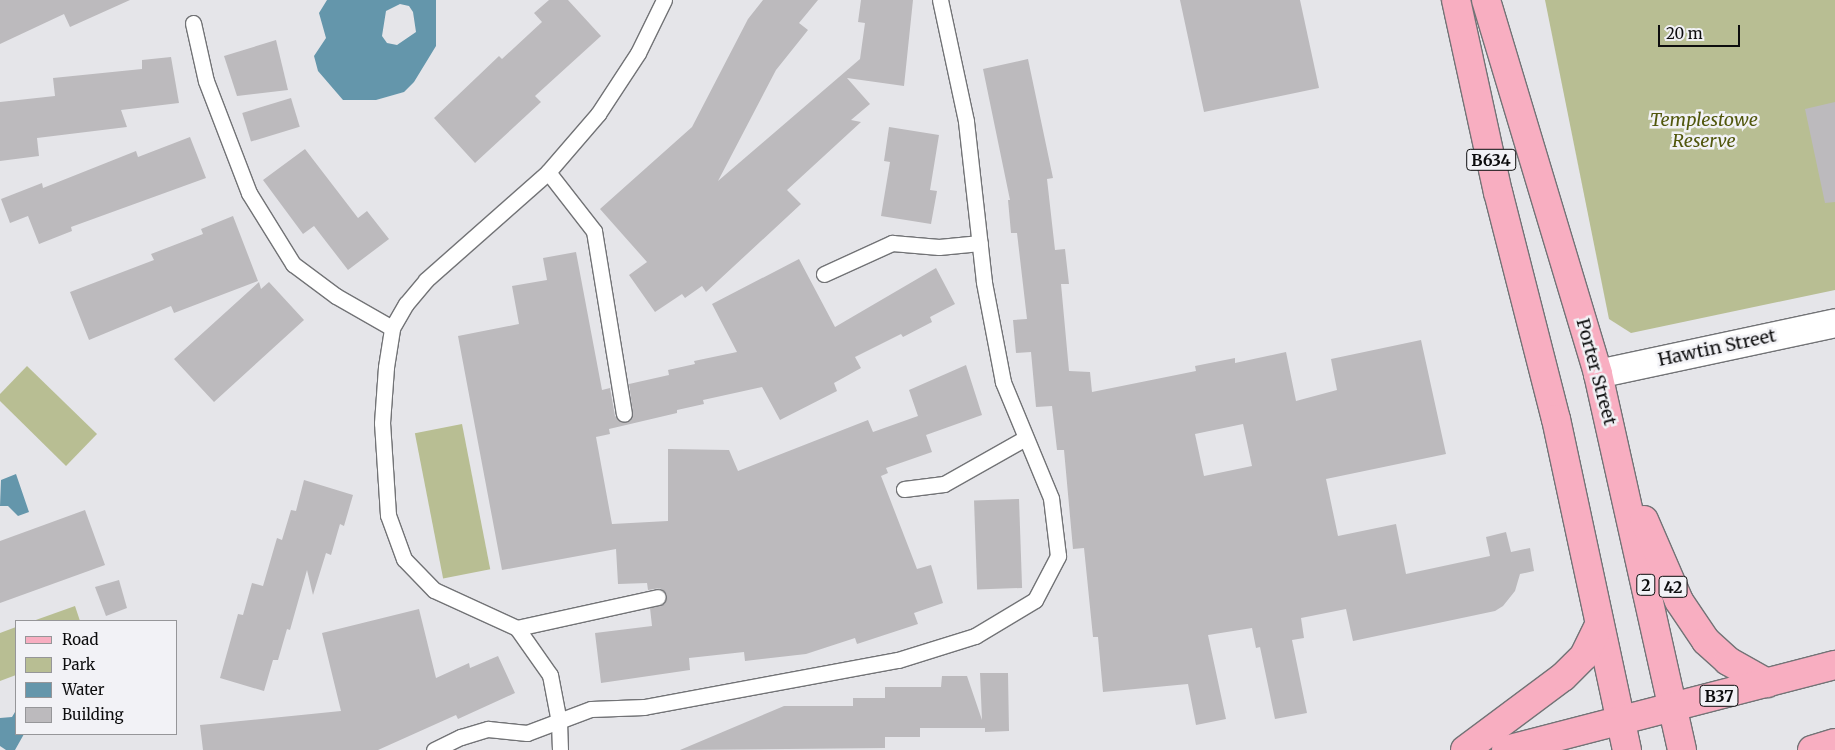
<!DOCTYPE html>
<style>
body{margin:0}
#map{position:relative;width:1835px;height:750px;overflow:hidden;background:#e5e5e9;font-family:Merriweather,serif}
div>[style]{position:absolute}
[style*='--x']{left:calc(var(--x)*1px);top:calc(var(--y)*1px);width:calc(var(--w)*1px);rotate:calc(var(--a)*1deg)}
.green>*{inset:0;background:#b8be93;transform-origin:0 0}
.water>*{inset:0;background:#6496ab}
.building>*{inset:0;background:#bcbabd;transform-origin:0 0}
.roads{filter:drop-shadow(1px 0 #727376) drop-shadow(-1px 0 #727376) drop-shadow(0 1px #727376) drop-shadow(0 -1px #727376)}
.lane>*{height:15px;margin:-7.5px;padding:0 7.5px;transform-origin:7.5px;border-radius:7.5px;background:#fff}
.street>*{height:28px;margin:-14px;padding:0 14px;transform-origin:14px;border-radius:14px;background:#fff}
.primary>*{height:28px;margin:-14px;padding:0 14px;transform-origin:14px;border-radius:14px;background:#f8aec1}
span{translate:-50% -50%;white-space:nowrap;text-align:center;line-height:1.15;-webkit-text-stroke:5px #f2f2f6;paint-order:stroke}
.shield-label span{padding:1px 4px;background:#f2f2f6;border:1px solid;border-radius:4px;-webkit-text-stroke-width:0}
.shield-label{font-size:16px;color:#0d0d0e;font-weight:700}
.park-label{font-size:18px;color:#51570d;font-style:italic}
.street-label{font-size:18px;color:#0d0d0e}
.legend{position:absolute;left:15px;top:620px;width:162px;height:115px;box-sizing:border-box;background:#f2f2f6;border:1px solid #969699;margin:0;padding:6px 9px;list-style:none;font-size:15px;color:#0d0d0e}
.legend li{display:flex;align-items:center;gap:10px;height:25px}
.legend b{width:25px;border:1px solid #969699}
.scale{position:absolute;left:1658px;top:25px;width:82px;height:22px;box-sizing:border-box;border:2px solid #0d0d0e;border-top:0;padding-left:6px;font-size:15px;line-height:18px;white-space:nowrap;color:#0d0d0e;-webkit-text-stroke:4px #f2f2f6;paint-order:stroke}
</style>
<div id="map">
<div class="green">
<i style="clip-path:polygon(1545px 0,1835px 0,1835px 290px,1631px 333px,1609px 319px)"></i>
<i style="clip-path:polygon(27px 366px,97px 434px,66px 466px,0 401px,0 394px)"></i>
<i style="left:462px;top:424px;width:148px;height:48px;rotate:79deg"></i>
<i style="clip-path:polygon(75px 606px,80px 621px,33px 621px)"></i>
<i style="clip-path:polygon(16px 627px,16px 675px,0 681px,0 633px)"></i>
</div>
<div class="water">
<i style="clip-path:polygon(evenodd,327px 0,436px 0,436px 46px,414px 82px,404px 92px,376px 100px,343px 100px,318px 71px,314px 56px,326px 38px,319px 13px,327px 0,400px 4px,409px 6px,413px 12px,416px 32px,397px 45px,387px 43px,382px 36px,386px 11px,400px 4px)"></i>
<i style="clip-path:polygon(16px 474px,29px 512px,18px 516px,8px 506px,0 506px,1px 480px)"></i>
<i style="clip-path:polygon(15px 712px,16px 734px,24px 734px,15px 750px,6px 750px,0 746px,0 718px,12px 717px)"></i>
</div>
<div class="building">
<i style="clip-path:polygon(0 0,130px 0,70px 27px,64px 14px,0 44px)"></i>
<i style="clip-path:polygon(549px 0,568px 0,601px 36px,535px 96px,541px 102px,475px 163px,434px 118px,499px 56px,502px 59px,542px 22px,534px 13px)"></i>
<i style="clip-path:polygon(763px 0,818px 0,799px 23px,808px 30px,776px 70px,718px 181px,860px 59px,865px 23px,858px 22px,861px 0,913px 0,904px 86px,847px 78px,870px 104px,851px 120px,861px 122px,787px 190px,801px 204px,706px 292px,702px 286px,685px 298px,682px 294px,655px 312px,629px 275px,647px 262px,600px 209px,692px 127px,748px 19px)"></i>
<i style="clip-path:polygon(1180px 0,1300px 0,1319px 88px,1204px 112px)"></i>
<i style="clip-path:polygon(276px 40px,288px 90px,237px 96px,224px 56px)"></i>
<i style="clip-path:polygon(171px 57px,179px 103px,121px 110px,127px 127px,37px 138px,39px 156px,0 161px,0 102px,55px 96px,53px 78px,142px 69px,142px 60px)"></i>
<i style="clip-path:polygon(evenodd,1028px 59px,1053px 178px,1047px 179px,1055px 250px,1065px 249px,1069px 284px,1061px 284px,1069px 371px,1090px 372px,1092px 392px,1196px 371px,1195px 366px,1235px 358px,1235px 363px,1286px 352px,1296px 401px,1337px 390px,1331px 359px,1421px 340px,1446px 454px,1326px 479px,1338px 536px,1396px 524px,1406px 574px,1490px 556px,1486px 537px,1506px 532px,1511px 552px,1530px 548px,1534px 571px,1520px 574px,1515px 591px,1503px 606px,1495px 611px,1353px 641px,1346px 609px,1301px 618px,1304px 638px,1292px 640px,1307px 713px,1275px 719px,1260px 647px,1256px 648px,1252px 628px,1208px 635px,1226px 719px,1196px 725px,1188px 684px,1103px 692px,1098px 637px,1093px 637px,1084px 548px,1073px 549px,1064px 450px,1057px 450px,1052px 406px,1036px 407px,1031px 352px,1016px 353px,1013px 320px,1027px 319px,1017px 233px,1011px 233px,1008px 200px,1010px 200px,983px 69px,1028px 59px,1243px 424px,1252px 466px,1204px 476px,1195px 434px,1243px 424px)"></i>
<i style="left:291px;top:98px;width:30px;height:51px;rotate:73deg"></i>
<i style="clip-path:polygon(1835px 102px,1835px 202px,1825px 203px,1805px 109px)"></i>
<i style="clip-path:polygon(889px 127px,939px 135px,930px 190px,937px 191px,931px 224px,881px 216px,890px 162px,884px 161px)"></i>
<i style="clip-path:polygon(190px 137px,206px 178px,71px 227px,72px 231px,39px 244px,28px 216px,10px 223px,1px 199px,42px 183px,43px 188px,136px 151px,138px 157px)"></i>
<i style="clip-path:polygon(305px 149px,358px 218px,367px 211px,389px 239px,348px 270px,314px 226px,303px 234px,263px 180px)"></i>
<i style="clip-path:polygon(233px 216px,258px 281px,174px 313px,171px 306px,89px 340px,70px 292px,154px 260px,151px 254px,203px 234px,201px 229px)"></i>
<i style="clip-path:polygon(576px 252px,602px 390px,610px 388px,615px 416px,625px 423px,630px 421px,633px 413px,629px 384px,669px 375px,668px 370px,695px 364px,694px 361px,737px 352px,712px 304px,799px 259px,835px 327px,936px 268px,955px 304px,930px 317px,932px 322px,903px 337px,901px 334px,855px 357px,861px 368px,834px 383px,837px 391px,780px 420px,762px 387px,703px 400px,704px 404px,677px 410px,677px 413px,609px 429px,610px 434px,596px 437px,612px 524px,668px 521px,668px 449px,729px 450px,738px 471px,868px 420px,873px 432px,918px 416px,909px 390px,966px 365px,982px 415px,926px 435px,932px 452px,886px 468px,888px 473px,881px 476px,917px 569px,931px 565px,943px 603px,914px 613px,918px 624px,857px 644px,855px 638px,806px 654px,745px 661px,744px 652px,689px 658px,690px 670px,601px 683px,595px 633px,652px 626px,650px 608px,664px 604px,667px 595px,660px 588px,648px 590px,647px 583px,618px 584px,616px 549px,502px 570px,458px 336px,519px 324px,512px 286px,547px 280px,543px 258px)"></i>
<i style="clip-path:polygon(259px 282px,261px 289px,269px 282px,304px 320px,214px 402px,174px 359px)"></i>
<i style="clip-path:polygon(304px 480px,353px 495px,344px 526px,340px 524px,331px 555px,326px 553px,313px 595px,307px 570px,290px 630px,287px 629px,278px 660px,273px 660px,264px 691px,220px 678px,238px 614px,243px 615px,252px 583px,263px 586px,277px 538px,282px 540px,291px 510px,296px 511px)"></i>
<i style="left:1019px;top:499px;width:89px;height:45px;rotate:88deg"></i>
<i style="clip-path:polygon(85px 510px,105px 565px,0 603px,0 541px)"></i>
<i style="clip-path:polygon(119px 580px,127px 608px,106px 616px,95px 587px)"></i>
<i style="clip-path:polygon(419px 609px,436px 678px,469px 663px,470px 668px,498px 656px,515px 693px,458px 719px,456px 715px,378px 750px,203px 750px,200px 725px,341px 711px,322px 633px)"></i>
<i style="clip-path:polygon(980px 673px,1008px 673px,1009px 731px,985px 732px,985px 728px,920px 728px,920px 737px,885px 737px,885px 748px,680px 750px,784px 706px,853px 706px,853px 698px,885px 698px,885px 687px,941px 687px,942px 676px,967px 676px,982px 720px)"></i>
</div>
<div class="roads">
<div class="lane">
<i style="--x:193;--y:23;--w:59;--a:77.4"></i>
<i style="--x:206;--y:81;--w:120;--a:69"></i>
<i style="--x:249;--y:193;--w:84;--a:58.2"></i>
<i style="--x:293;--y:264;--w:54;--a:36.7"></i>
<i style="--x:336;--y:296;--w:64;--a:29.7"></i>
<i style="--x:548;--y:172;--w:75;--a:52.1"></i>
<i style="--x:594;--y:231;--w:185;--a:80.7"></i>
<i style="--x:824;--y:274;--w:75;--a:-24.5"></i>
<i style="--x:892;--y:243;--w:47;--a:4.9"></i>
<i style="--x:939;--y:247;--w:41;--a:-5.6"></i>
<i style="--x:904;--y:489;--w:40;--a:-7.1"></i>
<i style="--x:944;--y:484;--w:92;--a:-29.4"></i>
<i style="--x:517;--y:628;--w:144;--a:-12.4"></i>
<i style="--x:434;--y:750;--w:30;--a:-26"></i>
<i style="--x:461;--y:737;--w:28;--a:-17"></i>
<i style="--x:488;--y:729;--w:39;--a:6"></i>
<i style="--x:527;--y:733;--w:68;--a:-20.6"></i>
<i style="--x:591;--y:709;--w:53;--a:-2.2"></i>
<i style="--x:644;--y:707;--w:258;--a:-10.5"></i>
<i style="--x:898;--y:660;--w:81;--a:-17.3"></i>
<i style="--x:975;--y:636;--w:70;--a:-31"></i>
<i style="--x:1035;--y:600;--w:50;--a:-62.4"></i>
<i style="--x:1058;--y:556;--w:58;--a:-96.9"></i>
<i style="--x:1051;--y:498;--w:126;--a:-112.5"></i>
<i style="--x:1003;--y:382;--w:102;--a:-100.8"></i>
<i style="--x:984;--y:282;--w:162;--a:-96.4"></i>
<i style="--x:966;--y:121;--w:124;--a:-102.1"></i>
<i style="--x:560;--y:750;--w:28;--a:-92"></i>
<i style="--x:559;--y:722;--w:48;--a:-100.8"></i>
<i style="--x:550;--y:675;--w:57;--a:-125.1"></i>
<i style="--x:517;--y:628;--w:91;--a:-155.4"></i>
<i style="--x:434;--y:590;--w:43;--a:-134.1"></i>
<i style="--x:404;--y:559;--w:47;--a:-110"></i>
<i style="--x:388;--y:515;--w:92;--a:-93.7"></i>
<i style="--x:382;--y:423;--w:56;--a:-85.9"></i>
<i style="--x:386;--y:367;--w:39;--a:-81"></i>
<i style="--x:392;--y:328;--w:28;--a:-60"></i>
<i style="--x:406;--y:304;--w:31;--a:-50"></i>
<i style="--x:426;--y:280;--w:163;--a:-41.5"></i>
<i style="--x:548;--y:172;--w:77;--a:-49.2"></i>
<i style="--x:598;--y:114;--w:73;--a:-56.7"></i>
<i style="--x:638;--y:53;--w:59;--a:-63.9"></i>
</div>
<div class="street">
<i style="--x:1598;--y:374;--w:242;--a:-12.1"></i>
</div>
<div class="primary">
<i style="--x:1456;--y:0;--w:197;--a:77.7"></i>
<i style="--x:1498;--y:192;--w:234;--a:75.7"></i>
<i style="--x:1556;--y:419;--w:339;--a:77.9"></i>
<i style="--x:1486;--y:0;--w:390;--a:73.3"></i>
<i style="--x:1598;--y:374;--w:385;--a:77.4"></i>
<i style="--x:1644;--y:520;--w:88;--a:66.6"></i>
<i style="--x:1679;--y:601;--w:48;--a:56"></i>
<i style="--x:1706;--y:641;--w:30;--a:42"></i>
<i style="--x:1728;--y:661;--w:45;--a:29.4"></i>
<i style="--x:1465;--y:750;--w:122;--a:-36.7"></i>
<i style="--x:1563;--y:677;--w:30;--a:-45"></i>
<i style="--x:1584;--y:656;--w:34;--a:-64"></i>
<i style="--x:1506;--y:750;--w:340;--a:-14.5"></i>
<i style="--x:1812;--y:750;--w:24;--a:-17"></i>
</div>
</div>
<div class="shield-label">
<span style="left:1491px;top:160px">B634</span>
<span style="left:1646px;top:585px">2</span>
<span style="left:1673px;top:587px">42</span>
<span style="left:1719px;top:696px">B37</span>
</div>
<div class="park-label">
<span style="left:1704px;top:131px">Templestowe<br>Reserve</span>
</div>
<div class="street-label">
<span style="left:1717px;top:348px;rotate:-12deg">Hawtin Street</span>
<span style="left:1596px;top:372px;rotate:75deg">Porter Street</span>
</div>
<ul class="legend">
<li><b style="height:6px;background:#f8aec1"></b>Road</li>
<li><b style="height:14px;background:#b8be93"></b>Park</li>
<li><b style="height:14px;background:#6496ab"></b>Water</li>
<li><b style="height:14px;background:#bcbabd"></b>Building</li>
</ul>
<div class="scale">20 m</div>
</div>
